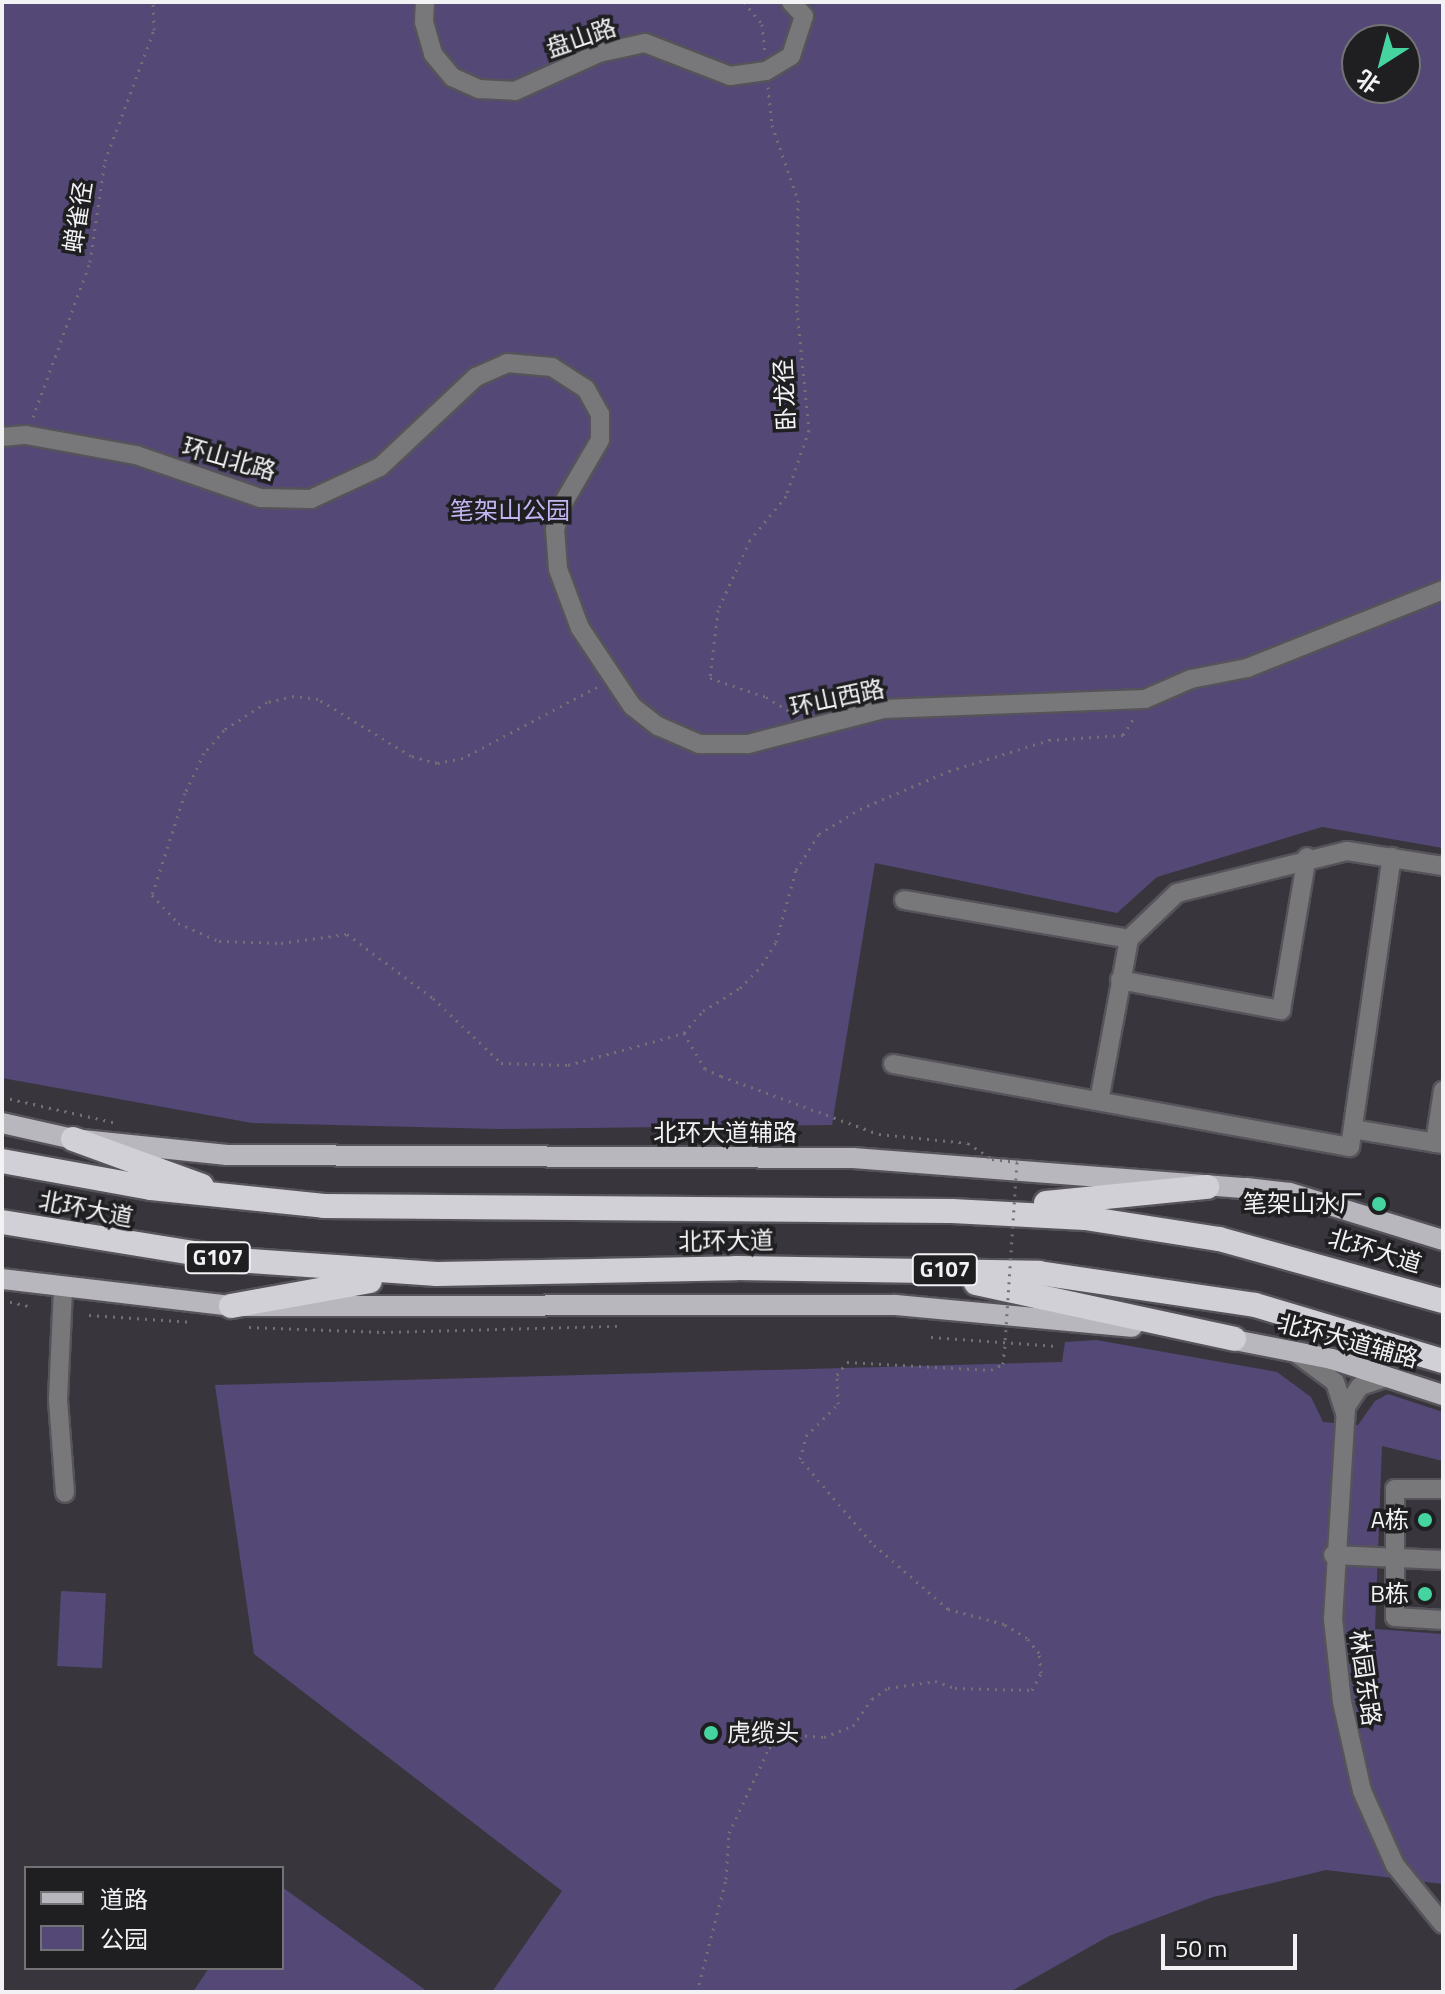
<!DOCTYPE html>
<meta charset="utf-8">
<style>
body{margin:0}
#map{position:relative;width:1445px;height:1994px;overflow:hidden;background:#38363c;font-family:"Titillium Web","Noto Sans SC",sans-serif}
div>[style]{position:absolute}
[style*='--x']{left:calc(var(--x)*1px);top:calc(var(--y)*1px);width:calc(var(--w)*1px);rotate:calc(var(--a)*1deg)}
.green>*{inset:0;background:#544876;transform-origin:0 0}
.path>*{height:3px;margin-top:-1.5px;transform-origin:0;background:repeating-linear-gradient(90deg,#717075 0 2px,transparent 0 8px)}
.roads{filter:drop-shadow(2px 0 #56545a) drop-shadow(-2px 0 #56545a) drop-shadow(0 2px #56545a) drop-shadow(0 -2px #56545a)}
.minor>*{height:18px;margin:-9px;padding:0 9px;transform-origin:9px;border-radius:9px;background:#78787b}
.major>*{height:20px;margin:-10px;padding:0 10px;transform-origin:10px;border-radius:10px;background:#b8b7bd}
.highway>*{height:24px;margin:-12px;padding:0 12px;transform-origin:12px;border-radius:12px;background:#d1d0d7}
.path-bridge>*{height:3px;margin-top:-1.5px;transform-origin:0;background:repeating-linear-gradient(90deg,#717075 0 2px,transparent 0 8px)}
.dots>*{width:22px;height:22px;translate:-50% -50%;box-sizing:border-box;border:4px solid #1f1e21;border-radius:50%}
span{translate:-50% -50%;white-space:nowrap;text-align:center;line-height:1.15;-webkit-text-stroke:7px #1f1e21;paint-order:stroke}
.shield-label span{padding:2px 6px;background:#1f1e21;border:2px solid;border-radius:6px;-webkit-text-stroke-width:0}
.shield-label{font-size:22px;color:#f2f2f5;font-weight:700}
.street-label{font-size:24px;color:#f2f2f5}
.park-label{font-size:24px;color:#c4b6f3}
.poi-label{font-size:24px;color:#f2f2f5}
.right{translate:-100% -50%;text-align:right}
.left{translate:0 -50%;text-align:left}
.frame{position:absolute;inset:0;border:4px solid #f2f2f5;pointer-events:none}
.legend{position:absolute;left:24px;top:1866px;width:260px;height:104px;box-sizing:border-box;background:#1f1e21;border:2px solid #737376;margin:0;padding:10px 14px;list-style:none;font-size:24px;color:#f2f2f5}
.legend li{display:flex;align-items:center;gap:16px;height:40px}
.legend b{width:40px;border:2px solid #737376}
.north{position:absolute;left:1341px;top:24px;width:80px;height:80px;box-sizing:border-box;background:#1f1e21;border:2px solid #737376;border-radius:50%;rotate:216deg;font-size:22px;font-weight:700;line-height:32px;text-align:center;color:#f2f2f5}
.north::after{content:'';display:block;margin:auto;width:28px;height:36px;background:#45d49f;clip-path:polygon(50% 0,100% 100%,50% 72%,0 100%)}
.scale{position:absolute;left:1161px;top:1934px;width:136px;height:36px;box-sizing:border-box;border:4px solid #f2f2f5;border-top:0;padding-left:10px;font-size:24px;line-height:28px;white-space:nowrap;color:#f2f2f5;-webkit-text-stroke:6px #1f1e21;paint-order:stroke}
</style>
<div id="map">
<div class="green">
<i style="clip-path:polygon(evenodd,2px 2px,1443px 2px,1443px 848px,1322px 827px,1157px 877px,1117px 913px,875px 863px,832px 1125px,498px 1129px,252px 1123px,2px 1078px,2px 2px,1357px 40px,1405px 40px,1405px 88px,1357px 88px,1357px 40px)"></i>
<i style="clip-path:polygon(1096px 1340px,1277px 1372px,1311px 1397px,1323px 1422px,1358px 1425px,1375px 1401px,1388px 1394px,1443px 1412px,1443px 1461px,1382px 1446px,1375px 1629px,1443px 1634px,1443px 1884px,1326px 1870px,1213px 1897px,1109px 1936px,1010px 1992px,492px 1992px,562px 1891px,254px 1654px,215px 1385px,1062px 1362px,1065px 1342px)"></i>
<i style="left:61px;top:1591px;width:45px;height:75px;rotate:3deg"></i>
<i style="clip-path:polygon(282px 1887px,428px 1992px,193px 1992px,209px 1968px,282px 1968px)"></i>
</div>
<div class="path">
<i style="--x:744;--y:2;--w:28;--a:51"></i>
<i style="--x:762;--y:24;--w:27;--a:84"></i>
<i style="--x:768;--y:87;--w:38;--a:84"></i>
<i style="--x:772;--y:125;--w:79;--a:70.9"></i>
<i style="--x:798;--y:200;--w:110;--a:90.5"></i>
<i style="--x:797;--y:310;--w:121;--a:84.3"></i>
<i style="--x:809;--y:430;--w:70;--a:109.2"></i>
<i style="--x:786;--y:496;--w:57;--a:129.3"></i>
<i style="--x:750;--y:540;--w:77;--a:114.6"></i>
<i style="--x:718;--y:610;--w:68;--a:96.7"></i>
<i style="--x:710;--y:678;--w:59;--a:18.7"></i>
<i style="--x:766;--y:697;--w:31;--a:31"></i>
<i style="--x:33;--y:417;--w:165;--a:-69.8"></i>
<i style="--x:90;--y:262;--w:102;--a:-81.6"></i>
<i style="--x:105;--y:161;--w:140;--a:-69.5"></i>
<i style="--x:154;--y:30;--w:28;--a:-92"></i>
<i style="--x:597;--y:687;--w:152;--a:152.1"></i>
<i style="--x:463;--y:758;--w:26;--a:169"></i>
<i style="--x:437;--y:763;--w:27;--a:-165"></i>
<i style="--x:411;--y:756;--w:109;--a:-148.5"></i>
<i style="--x:318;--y:699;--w:24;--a:-173"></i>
<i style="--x:294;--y:696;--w:28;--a:167"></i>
<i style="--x:267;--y:702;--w:51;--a:146.9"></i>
<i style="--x:224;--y:730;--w:30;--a:131"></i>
<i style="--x:204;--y:753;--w:44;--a:115.4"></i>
<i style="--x:185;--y:793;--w:107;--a:107.9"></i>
<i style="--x:152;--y:895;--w:38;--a:47"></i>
<i style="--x:178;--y:923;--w:45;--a:23.7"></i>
<i style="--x:219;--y:941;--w:62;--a:1.8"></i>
<i style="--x:281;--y:943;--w:67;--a:-7.8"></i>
<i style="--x:347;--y:934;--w:107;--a:36.7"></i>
<i style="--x:433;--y:998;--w:94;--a:43.7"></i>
<i style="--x:501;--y:1063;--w:67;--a:1.7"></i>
<i style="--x:568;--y:1065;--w:120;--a:-15.4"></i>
<i style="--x:721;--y:1076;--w:17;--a:-156"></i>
<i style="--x:705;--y:1069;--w:42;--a:-120.3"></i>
<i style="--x:684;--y:1033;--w:29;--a:-49"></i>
<i style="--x:703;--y:1011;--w:44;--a:-31.9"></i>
<i style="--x:740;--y:988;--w:32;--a:-46"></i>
<i style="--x:762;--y:965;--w:27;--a:-59"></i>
<i style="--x:776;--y:942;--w:75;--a:-74.5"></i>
<i style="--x:796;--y:870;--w:43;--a:-57.4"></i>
<i style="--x:819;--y:834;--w:48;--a:-31.4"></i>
<i style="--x:860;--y:809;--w:97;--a:-23.1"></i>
<i style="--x:949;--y:771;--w:105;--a:-17.2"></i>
<i style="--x:1049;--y:740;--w:74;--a:-3.9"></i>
<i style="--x:1123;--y:735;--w:19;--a:-58"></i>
<i style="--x:2;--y:1097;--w:118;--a:12.7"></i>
<i style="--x:2;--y:1300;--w:27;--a:13"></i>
<i style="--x:89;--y:1315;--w:104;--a:3.9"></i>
<i style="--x:249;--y:1327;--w:134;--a:2.1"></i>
<i style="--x:383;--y:1332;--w:234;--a:-1.5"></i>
<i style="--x:931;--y:1337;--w:126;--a:4.1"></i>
<i style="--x:697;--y:1992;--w:117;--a:-75.6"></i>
<i style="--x:726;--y:1879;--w:46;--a:-86.3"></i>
<i style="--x:729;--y:1833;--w:94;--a:-64.8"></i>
<i style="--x:769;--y:1748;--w:31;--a:-25"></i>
<i style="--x:797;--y:1735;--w:27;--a:4"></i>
<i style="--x:824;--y:1737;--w:31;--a:-21"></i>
<i style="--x:853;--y:1726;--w:33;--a:-55"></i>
<i style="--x:872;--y:1699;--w:19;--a:-35"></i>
<i style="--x:888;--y:1688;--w:48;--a:-8.5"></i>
<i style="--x:935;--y:1681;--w:21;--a:19"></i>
<i style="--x:955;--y:1688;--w:77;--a:1.5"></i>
<i style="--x:1032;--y:1690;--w:19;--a:-62"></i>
<i style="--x:1041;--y:1673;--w:20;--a:-96"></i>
<i style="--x:1039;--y:1653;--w:19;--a:-129"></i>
<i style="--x:1027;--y:1638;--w:27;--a:-149"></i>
<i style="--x:1004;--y:1624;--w:58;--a:-165"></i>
<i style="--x:948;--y:1609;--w:102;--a:-139"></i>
<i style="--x:871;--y:1542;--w:109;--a:-130.5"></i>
<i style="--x:800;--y:1459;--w:24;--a:-75"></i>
<i style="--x:806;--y:1436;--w:45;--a:-45"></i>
<i style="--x:838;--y:1404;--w:29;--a:-92"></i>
<i style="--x:837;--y:1375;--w:16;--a:-52"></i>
<i style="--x:847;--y:1362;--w:144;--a:3.2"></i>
<i style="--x:991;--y:1370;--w:13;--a:-27"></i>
<i style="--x:1003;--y:1364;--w:20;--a:-84"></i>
</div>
<div class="roads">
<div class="minor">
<i style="--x:425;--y:2;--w:20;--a:93"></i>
<i style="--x:424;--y:22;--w:33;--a:74"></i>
<i style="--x:433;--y:54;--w:30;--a:50"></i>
<i style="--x:452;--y:77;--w:30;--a:24"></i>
<i style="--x:479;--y:89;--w:36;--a:3"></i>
<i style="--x:515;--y:91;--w:92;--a:-24.3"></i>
<i style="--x:599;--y:53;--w:47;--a:-12.3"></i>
<i style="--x:645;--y:43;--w:91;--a:21.2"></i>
<i style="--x:730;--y:76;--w:36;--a:-8"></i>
<i style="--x:766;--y:71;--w:29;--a:-31"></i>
<i style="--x:791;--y:56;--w:42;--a:-72"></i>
<i style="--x:804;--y:16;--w:19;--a:-133"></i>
<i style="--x:2;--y:437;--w:24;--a:-5"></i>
<i style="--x:26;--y:435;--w:112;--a:10.3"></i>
<i style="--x:136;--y:455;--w:131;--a:19.1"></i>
<i style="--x:260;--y:498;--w:51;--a:1.1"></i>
<i style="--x:311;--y:499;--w:76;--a:-24.9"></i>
<i style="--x:380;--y:467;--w:132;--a:-43.2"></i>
<i style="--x:476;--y:377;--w:34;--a:-24"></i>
<i style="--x:507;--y:363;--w:45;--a:5.1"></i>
<i style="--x:552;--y:367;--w:40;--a:32.9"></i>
<i style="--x:586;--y:389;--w:29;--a:61"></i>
<i style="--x:600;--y:414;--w:26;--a:90"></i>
<i style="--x:600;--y:440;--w:75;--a:120.3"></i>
<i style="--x:562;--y:505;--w:25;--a:106"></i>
<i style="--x:555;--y:529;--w:40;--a:85.7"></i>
<i style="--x:558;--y:569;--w:63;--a:69.6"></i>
<i style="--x:580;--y:628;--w:94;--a:56.3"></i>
<i style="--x:632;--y:706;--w:33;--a:38"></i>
<i style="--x:658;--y:726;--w:45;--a:23.7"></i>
<i style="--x:699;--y:744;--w:49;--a:0"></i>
<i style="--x:748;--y:744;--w:139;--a:-14.5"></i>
<i style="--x:883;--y:709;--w:262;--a:-2.2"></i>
<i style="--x:1145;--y:699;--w:50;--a:-23.5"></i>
<i style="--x:1191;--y:679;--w:57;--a:-11.1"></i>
<i style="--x:1247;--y:668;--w:211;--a:-21.7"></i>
<i style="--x:904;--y:900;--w:228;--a:9.8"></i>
<i style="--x:1120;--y:980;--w:164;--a:10.6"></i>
<i style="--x:1281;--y:1010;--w:155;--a:-80.4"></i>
<i style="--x:893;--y:1064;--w:464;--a:10.3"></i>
<i style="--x:1350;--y:1147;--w:293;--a:-81.8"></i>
<i style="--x:1099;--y:1101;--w:165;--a:-79.5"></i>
<i style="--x:1129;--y:939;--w:66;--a:-43.8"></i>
<i style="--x:1177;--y:893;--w:175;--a:-13.9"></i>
<i style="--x:1347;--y:851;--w:97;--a:8.9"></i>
<i style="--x:1353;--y:1129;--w:91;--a:9.5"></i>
<i style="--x:1435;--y:1143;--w:53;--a:-81.3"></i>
<i style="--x:63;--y:1289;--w:111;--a:92.6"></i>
<i style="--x:58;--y:1400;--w:93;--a:85.7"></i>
<i style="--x:1297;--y:1354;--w:47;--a:36.4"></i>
<i style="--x:1335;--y:1382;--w:33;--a:72"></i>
<i style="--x:1388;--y:1377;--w:29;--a:162"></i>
<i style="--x:1360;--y:1386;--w:25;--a:124"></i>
<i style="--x:1346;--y:1407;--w:212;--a:93.5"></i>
<i style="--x:1333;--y:1619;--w:83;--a:83.8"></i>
<i style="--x:1342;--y:1702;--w:91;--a:77.3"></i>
<i style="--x:1362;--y:1791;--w:81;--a:66"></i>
<i style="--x:1395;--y:1865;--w:76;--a:50.9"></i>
<i style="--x:1443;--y:1489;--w:48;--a:180"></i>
<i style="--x:1395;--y:1489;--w:128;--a:90"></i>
<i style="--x:1395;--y:1617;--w:48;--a:3.6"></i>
<i style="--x:1333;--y:1555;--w:110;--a:2.6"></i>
</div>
<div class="major">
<i style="--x:2;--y:1123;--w:73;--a:12.7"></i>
<i style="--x:73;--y:1139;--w:155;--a:5.9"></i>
<i style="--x:227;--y:1155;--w:626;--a:0.27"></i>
<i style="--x:853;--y:1158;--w:394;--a:4.4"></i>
<i style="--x:1246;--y:1188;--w:44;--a:6.5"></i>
<i style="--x:1290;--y:1193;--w:160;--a:17.1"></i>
<i style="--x:2;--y:1279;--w:231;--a:6.7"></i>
<i style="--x:231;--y:1306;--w:664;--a:-0.09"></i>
<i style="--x:895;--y:1305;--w:238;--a:5.3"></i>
<i style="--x:1219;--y:1337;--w:115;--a:11"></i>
<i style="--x:1332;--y:1359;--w:117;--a:18"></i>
</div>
<div class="highway">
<i style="--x:73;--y:1139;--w:137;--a:20"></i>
<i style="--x:2;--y:1161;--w:151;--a:10.3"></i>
<i style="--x:151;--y:1188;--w:174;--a:5.9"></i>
<i style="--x:324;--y:1206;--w:628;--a:0.46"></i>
<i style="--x:952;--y:1211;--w:133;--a:3"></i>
<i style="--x:1085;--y:1218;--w:136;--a:8.9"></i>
<i style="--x:1219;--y:1239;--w:232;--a:15.5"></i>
<i style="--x:1046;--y:1203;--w:162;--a:-5.7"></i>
<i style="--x:2;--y:1222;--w:237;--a:9.2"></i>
<i style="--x:236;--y:1260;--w:201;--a:4"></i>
<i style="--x:437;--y:1274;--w:299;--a:-1.1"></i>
<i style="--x:736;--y:1268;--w:303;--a:0.9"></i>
<i style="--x:1039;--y:1273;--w:218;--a:8.4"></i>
<i style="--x:1255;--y:1305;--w:196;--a:16.6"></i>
<i style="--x:976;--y:1283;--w:264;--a:12.2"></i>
<i style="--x:231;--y:1306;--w:141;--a:-10.2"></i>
</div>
</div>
<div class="path-bridge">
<i style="--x:721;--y:1076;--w:168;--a:20.2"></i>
<i style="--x:879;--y:1134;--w:89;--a:5.8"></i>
<i style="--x:968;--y:1143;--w:29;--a:34"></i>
<i style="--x:992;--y:1159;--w:25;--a:7"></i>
<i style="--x:1017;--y:1162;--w:182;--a:93.8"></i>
</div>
<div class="dots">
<i style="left:1379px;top:1204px;background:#45d49f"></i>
<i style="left:1425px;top:1520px;background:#45d49f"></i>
<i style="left:1425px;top:1594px;background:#45d49f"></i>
<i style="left:711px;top:1733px;background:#45d49f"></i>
</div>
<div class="shield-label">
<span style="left:218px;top:1258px">G107</span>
<span style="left:945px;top:1270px">G107</span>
</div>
<div class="street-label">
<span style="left:581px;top:38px;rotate:-19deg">盘山路</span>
<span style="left:78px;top:217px;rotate:-81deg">蝉雀径</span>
<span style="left:785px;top:395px;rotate:-93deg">卧龙径</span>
<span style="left:229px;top:459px;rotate:16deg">环山北路</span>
<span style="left:837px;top:698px;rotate:-12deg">环山西路</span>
<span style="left:725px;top:1133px">北环大道辅路</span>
<span style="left:86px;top:1209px;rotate:11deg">北环大道</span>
<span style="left:726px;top:1241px;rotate:-1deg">北环大道</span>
<span style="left:1375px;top:1251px;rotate:17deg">北环大道</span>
<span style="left:1348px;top:1341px;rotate:15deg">北环大道辅路</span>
<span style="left:1365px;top:1678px;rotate:82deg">林园东路</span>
</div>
<div class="park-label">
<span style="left:510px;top:511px">笔架山公园</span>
</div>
<div class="poi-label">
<span class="right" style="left:1363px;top:1204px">笔架山水厂</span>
<span class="right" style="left:1409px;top:1520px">A栋</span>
<span class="right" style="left:1409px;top:1594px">B栋</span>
<span class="left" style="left:727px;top:1733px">虎缆头</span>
</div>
<div class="frame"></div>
<ul class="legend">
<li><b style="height:10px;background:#b8b7bd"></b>道路</li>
<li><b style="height:22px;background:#544876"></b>公园</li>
</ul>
<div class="north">北</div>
<div class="scale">50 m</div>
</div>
